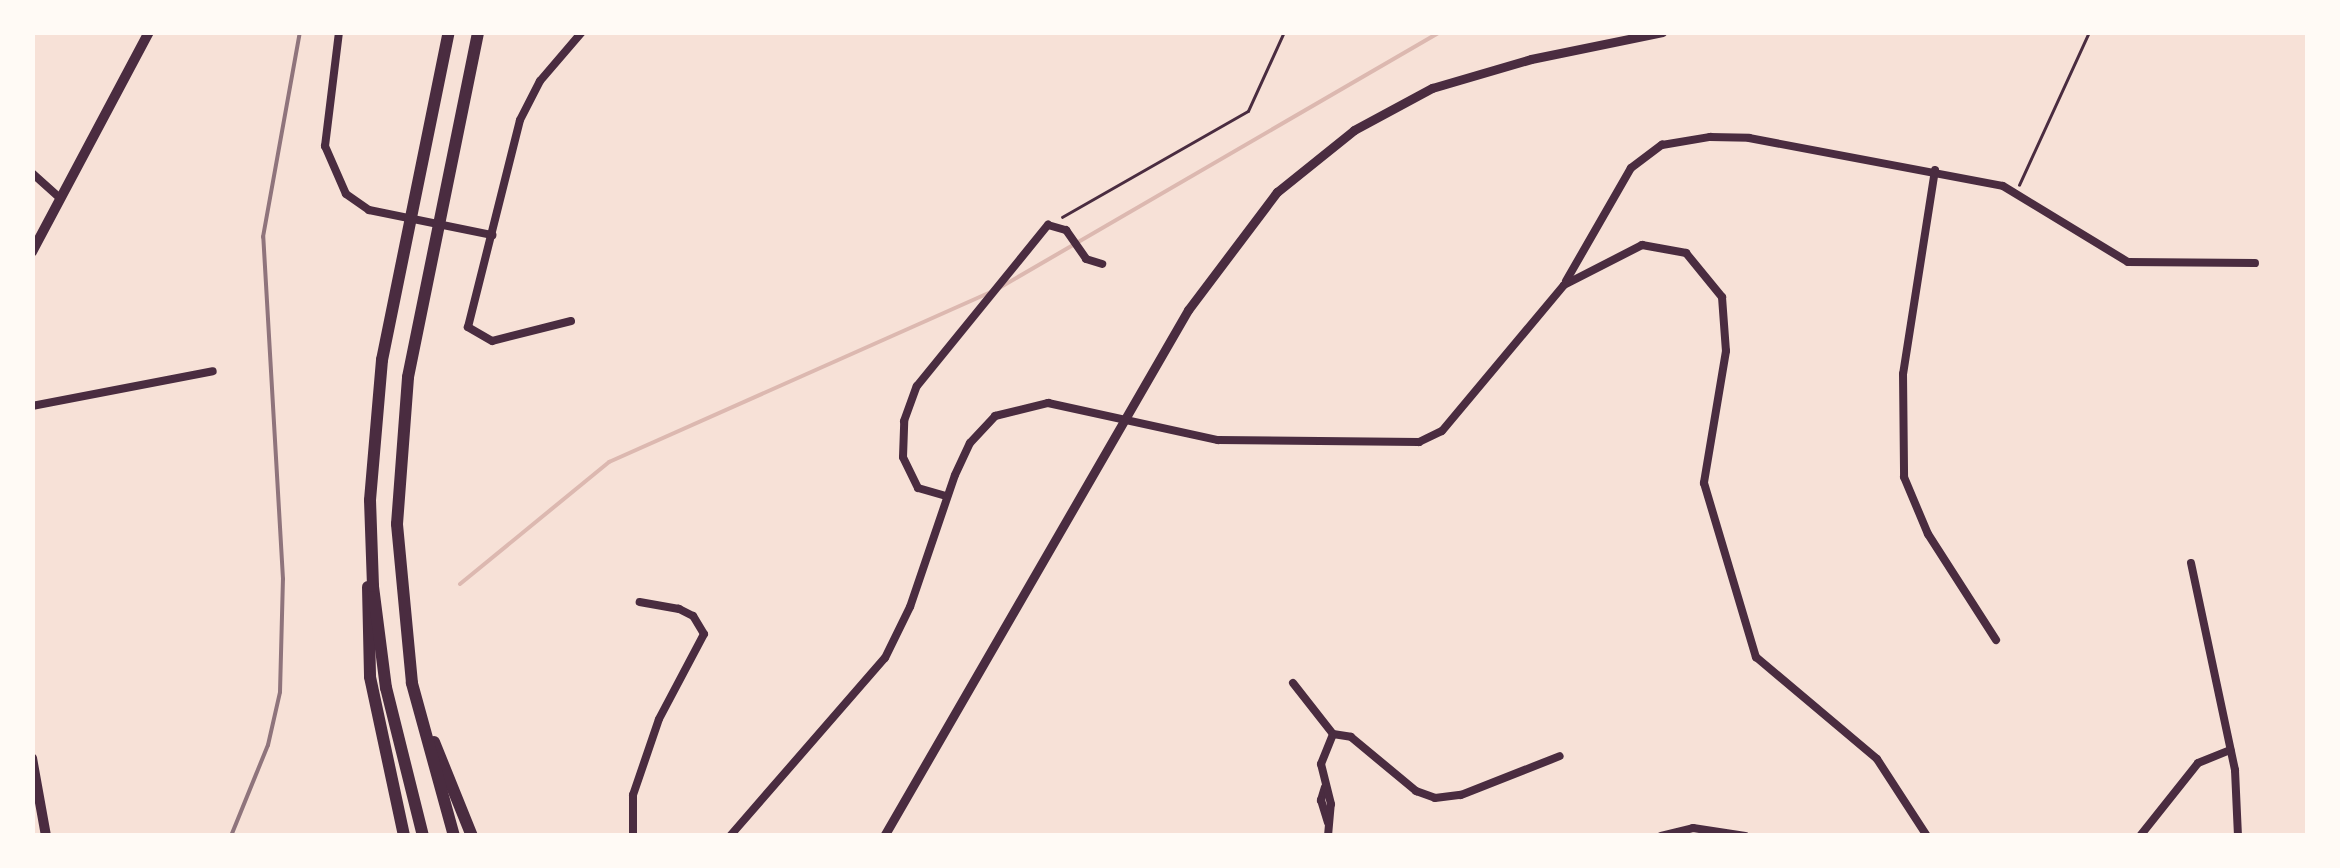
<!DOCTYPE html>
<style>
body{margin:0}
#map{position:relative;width:2340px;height:868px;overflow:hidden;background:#f7e1d7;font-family:"PT Serif",serif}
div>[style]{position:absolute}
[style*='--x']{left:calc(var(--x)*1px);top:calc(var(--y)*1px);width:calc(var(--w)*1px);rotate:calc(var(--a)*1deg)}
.stream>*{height:4px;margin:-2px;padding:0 2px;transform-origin:2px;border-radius:2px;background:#dcb8b0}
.path>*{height:2.5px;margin:-1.25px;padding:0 1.25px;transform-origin:1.25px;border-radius:1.25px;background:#4a2c40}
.minor>*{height:8px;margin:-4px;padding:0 4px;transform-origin:4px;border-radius:4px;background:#4a2c40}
.tertiary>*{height:9px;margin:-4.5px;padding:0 4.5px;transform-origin:4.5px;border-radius:4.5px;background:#4a2c40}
.secondary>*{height:10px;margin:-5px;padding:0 5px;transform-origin:5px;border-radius:5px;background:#4a2c40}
.motorway>*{height:12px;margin:-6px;padding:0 6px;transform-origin:6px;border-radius:6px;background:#4a2c40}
.rail>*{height:4px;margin:-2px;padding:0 2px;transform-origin:2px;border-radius:2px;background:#8f747c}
span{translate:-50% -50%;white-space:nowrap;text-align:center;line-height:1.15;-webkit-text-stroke:10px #fffaf5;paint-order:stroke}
.frame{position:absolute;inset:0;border:35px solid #fffaf5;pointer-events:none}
</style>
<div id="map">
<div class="stream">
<i style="--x:999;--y:288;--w:510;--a:-30.14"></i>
<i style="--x:460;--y:584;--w:193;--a:-39.3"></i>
<i style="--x:609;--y:462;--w:418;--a:-24"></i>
</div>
<div class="path">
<i style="--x:2019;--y:185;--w:168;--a:-65.4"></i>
<i style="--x:1062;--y:217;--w:214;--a:-29.7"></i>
<i style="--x:1248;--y:111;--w:87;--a:-65.5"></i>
</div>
<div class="minor">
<i style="--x:339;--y:32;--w:115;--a:97"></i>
<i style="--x:325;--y:146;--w:52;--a:66.4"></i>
<i style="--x:346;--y:194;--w:28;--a:35"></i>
<i style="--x:369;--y:210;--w:126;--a:11.5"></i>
<i style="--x:1935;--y:170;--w:206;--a:98.9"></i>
<i style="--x:1903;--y:374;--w:103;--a:89.4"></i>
<i style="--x:1904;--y:477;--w:62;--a:67.2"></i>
<i style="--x:1928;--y:534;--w:126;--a:57.3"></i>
<i style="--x:32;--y:173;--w:36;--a:42"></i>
<i style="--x:1566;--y:281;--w:130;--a:-60.1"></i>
<i style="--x:1631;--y:168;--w:39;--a:-37"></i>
<i style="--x:1662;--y:145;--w:49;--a:-9.5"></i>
<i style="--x:1710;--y:137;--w:39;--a:1"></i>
<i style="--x:1749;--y:138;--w:258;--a:10.7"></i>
<i style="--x:2003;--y:186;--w:146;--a:31.3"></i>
<i style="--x:2128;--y:262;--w:127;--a:0.5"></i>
<i style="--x:571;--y:321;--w:81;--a:165.8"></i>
<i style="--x:492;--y:341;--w:28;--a:-150"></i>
<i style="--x:468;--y:327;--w:213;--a:-75.9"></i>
<i style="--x:520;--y:120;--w:44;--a:-62.9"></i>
<i style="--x:540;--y:81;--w:65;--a:-49.4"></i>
<i style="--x:32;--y:406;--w:184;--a:-10.9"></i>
<i style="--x:946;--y:496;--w:29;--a:-164"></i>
<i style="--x:918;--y:488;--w:34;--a:-116"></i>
<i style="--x:903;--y:457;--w:36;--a:-88"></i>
<i style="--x:904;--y:421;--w:37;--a:-70"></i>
<i style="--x:917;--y:386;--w:208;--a:-50.9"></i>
<i style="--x:1048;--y:225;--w:19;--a:16"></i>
<i style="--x:1066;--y:230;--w:35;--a:55"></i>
<i style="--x:1086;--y:259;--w:17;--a:17"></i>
<i style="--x:2191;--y:563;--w:212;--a:78"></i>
<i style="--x:2235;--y:770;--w:66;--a:87.4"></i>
<i style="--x:1293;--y:683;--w:65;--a:51.9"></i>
<i style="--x:1333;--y:734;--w:18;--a:9"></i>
<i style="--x:1351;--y:737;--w:85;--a:39.7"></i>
<i style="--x:1416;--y:791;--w:20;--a:20"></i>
<i style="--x:1435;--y:798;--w:26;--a:-7"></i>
<i style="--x:1461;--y:795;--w:106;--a:-21.5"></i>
<i style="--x:1325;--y:787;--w:14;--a:107"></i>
<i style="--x:1321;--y:800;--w:24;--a:73"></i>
<i style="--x:633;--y:836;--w:41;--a:-90"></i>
<i style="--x:633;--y:795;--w:80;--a:-71.1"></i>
<i style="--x:659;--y:719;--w:96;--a:-62.1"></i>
<i style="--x:704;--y:634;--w:21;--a:-121"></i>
<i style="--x:693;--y:616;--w:16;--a:-153"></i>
<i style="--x:679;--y:609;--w:40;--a:-170"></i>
<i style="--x:730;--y:836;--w:236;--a:-49"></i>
<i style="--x:885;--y:658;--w:57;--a:-63.9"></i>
<i style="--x:910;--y:607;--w:139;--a:-71.2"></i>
<i style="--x:955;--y:475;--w:35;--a:-65"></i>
<i style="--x:970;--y:443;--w:37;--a:-47"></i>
<i style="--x:995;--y:416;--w:55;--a:-13.8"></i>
<i style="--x:1048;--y:403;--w:174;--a:12.3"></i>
<i style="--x:1218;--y:440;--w:201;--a:0.6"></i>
<i style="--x:1419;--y:442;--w:25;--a:-26"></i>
<i style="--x:1442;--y:431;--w:190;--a:-50.1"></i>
<i style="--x:1564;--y:285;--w:88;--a:-27.1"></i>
<i style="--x:1642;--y:245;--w:45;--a:10.3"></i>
<i style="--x:1686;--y:253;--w:57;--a:50.7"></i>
<i style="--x:1722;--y:297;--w:54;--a:85.8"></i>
<i style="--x:1726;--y:351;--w:134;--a:99.5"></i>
<i style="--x:1704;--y:483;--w:182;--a:73.4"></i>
<i style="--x:1756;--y:657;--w:158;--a:40.1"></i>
<i style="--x:1877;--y:759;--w:92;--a:57"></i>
<i style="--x:1328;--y:836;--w:32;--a:-85"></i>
<i style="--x:1331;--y:804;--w:41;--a:-104"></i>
<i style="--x:1321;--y:764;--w:32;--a:-68"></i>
<i style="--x:1661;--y:836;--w:33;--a:-14"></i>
<i style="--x:1693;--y:828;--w:53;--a:8.7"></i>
<i style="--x:2140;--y:836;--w:93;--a:-51.5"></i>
<i style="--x:2198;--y:763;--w:35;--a:-22"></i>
</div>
<div class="tertiary">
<i style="--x:884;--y:836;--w:608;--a:-59.97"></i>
<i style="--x:1188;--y:310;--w:148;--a:-53"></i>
<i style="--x:1277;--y:192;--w:99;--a:-38.8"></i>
<i style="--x:1354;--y:130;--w:89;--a:-28.3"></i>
<i style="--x:1432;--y:88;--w:103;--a:-16.3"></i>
<i style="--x:1531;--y:59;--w:134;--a:-11.6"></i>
</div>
<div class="secondary">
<i style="--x:32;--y:252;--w:249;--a:-62"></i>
<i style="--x:32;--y:758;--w:79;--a:79.8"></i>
</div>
<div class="motorway">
<i style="--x:368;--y:587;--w:90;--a:88.7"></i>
<i style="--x:370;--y:677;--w:163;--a:77.9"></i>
<i style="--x:434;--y:742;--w:101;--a:68"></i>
<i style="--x:423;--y:836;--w:153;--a:-104"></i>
<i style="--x:386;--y:688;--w:103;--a:-97.3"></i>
<i style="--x:373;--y:586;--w:86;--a:-92"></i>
<i style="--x:370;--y:500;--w:141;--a:-85.1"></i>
<i style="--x:382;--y:360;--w:335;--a:-78.5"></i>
<i style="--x:454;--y:836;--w:159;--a:-105.4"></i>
<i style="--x:412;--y:683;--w:160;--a:-95.4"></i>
<i style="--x:397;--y:524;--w:147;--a:-85.7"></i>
<i style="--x:408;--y:377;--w:352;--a:-78.5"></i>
</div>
<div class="rail">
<i style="--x:231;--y:836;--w:98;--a:-67.9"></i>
<i style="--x:268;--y:745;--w:54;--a:-77.2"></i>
<i style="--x:280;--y:692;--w:113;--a:-88.5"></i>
<i style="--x:283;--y:579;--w:343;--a:-93.3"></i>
<i style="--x:263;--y:237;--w:208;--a:-79.8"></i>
</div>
<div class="frame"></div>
</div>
